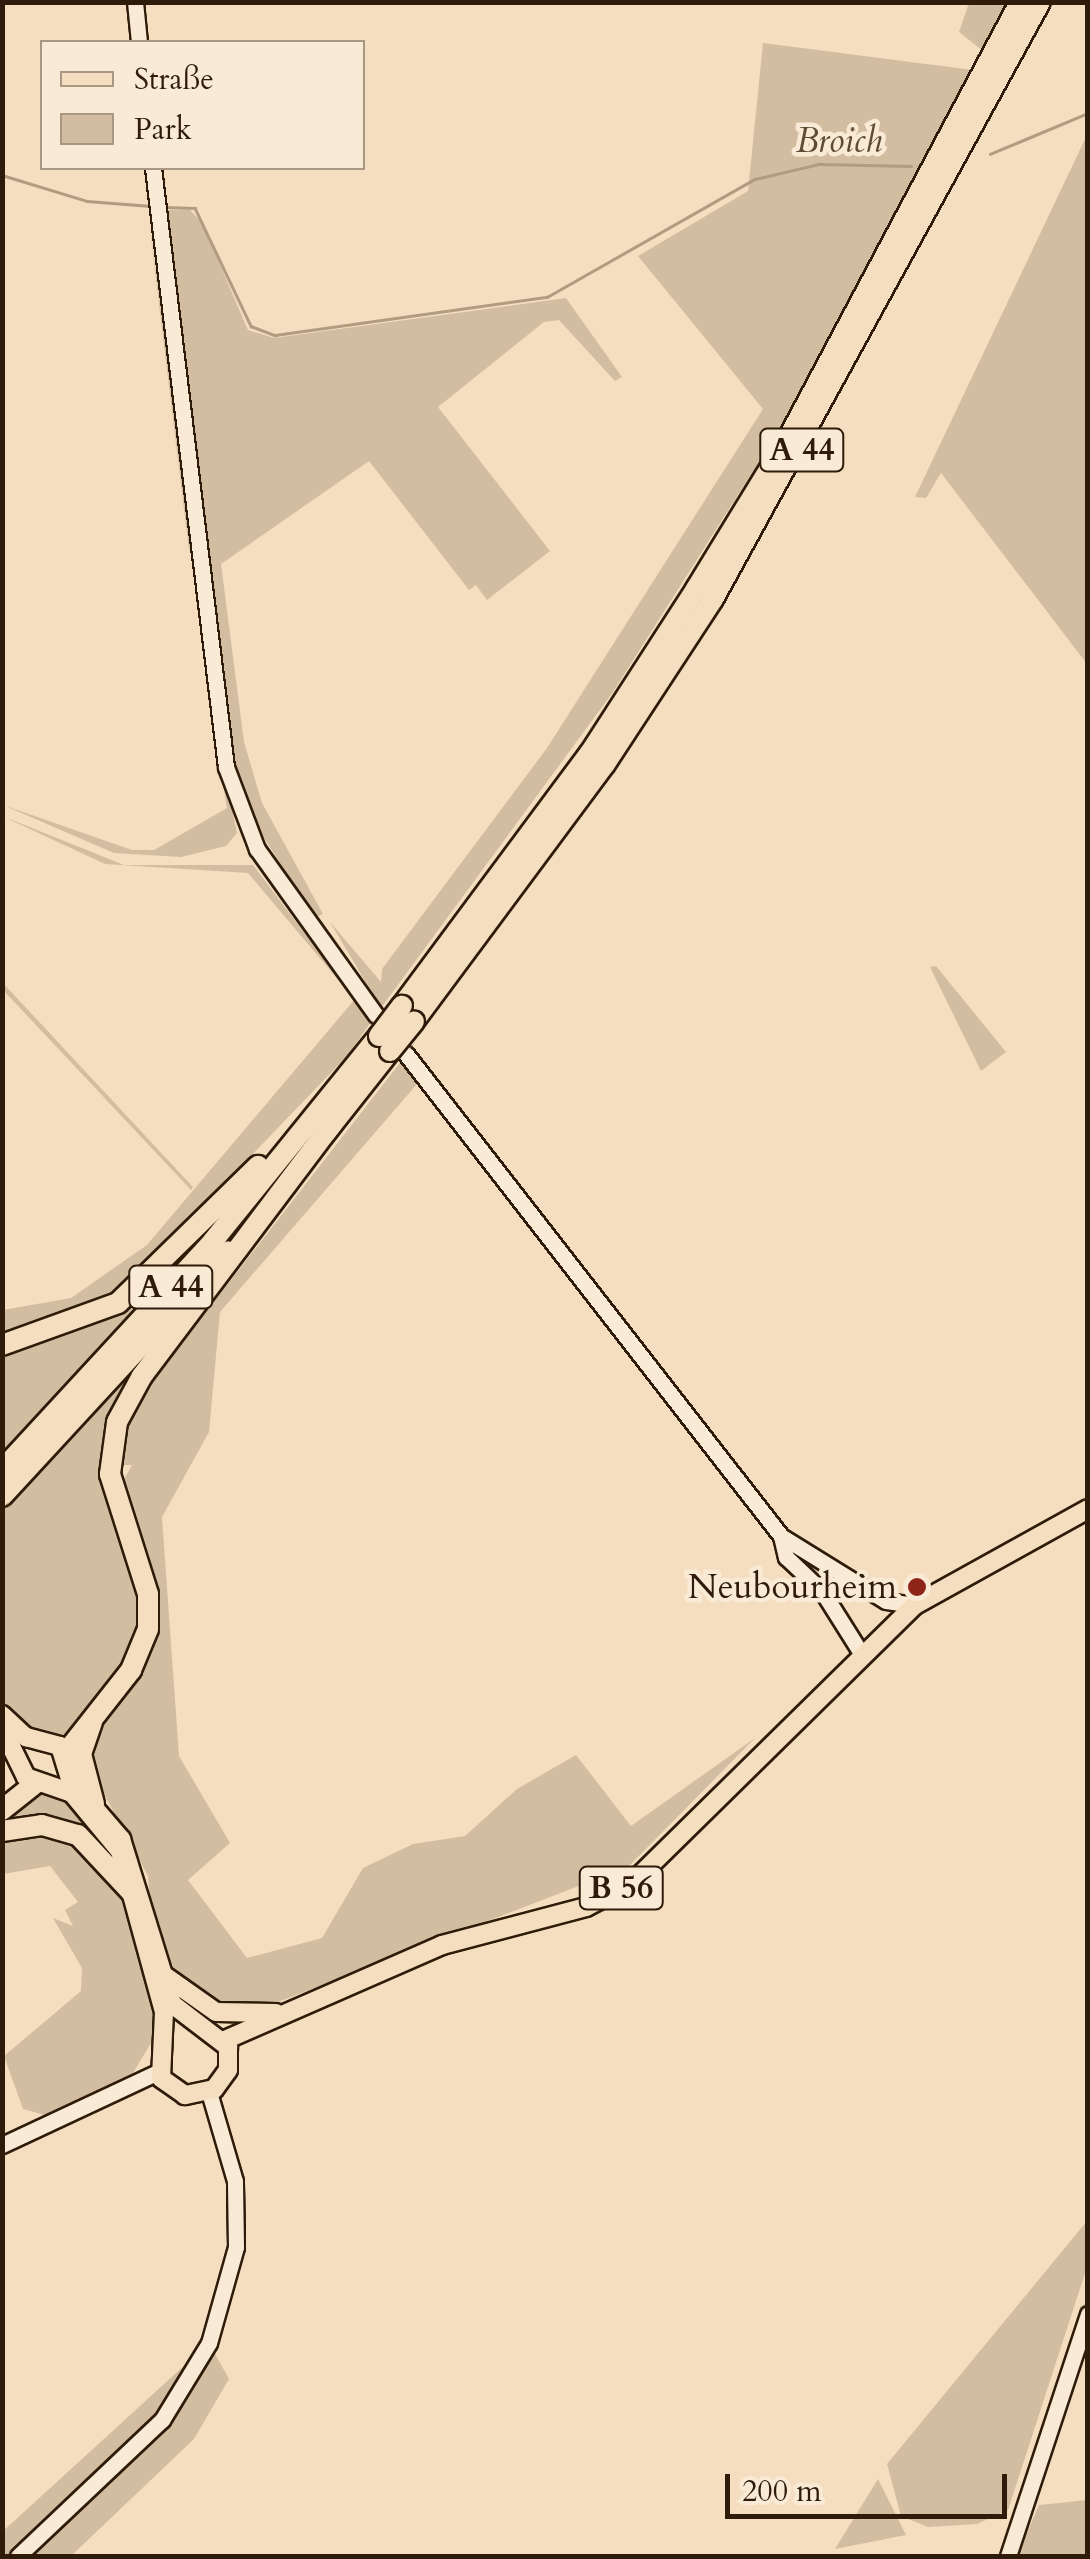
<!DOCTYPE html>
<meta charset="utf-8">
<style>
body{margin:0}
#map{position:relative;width:1090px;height:2559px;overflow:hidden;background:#f4debf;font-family:Cardo,serif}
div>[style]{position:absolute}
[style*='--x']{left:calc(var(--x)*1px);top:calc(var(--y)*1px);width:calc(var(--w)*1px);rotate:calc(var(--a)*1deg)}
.green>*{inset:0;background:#d2bda0}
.stream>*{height:2.5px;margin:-1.25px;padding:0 1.25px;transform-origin:1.25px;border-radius:1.25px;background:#b19c81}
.roads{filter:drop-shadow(2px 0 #2e1b09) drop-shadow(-2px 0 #2e1b09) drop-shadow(0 2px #2e1b09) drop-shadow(0 -2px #2e1b09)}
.secondary>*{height:15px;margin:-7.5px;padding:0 7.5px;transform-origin:7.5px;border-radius:7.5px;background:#f8ead5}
.primary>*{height:18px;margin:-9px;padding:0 9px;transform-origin:9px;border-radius:9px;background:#f4debf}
.highway>*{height:20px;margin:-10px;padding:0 10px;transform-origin:10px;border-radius:10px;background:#f4debf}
.bridges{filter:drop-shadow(2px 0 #2e1b09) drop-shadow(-2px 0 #2e1b09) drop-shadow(0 2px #2e1b09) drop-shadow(0 -2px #2e1b09)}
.highway-bridge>*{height:20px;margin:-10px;padding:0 10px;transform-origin:10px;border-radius:10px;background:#f4debf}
.dots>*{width:28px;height:28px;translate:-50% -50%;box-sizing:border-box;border:5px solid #f8ead5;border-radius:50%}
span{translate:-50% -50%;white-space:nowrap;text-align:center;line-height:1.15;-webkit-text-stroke:9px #f8ead5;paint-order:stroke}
.shield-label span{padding:2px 8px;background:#f8ead5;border:2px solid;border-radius:8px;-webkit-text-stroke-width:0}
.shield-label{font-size:32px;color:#2e1b09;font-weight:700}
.park-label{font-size:35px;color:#5f4c36;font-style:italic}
.poi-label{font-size:35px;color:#2e1b09}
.right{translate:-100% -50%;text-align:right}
.frame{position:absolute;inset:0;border:5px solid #2e1b09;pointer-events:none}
.legend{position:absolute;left:40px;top:40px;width:325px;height:130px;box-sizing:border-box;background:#f8ead5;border:2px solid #a79783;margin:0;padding:12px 18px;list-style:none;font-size:30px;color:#2e1b09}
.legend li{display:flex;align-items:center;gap:20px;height:50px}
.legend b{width:50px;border:2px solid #a79783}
.scale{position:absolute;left:725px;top:2474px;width:282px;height:45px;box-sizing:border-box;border:5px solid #2e1b09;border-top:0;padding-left:12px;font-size:30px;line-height:35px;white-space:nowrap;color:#2e1b09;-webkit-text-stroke:8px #f8ead5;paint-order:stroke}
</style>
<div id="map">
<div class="green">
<i style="clip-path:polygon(969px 3px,1007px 3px,983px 51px,959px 32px)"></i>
<i style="clip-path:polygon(763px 43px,973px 70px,786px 419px,613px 692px,381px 1008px,330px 922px,381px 982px,382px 969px,547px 748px,763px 409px,638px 256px,748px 191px)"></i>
<i style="clip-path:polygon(1087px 135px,1088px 663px,1087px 664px,941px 473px,926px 498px,915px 497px)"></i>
<i style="clip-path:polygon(164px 210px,190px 210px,202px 223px,248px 330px,274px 338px,566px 298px,622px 377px,615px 381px,559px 320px,544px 322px,438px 407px,550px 551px,487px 600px,476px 585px,469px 590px,369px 461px,221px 564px,244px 742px,262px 803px,323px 914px,315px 918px,254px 822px,226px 732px)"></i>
<i style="clip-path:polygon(149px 220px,192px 545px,189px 550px,155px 271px)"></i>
<i style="clip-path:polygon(206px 683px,237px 833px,226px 846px,181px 857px,114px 853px,3px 805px,132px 850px,154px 850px,227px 808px)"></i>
<i style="clip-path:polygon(2px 816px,124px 865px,253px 865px,351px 995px,248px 873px,105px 864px)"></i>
<i style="clip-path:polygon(936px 966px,1006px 1052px,981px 1071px,930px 967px)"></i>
<i style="clip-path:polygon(2px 982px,193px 1187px,191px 1190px,3px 990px)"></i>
<i style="clip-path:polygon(355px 999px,373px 1019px,347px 1056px,124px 1288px,26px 1334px,3px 1333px,3px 1310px,71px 1298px,147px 1245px)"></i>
<i style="clip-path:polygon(403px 1059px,510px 1201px,417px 1084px,220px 1312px,209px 1432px,162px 1517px,179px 1756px,230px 1843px,188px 1880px,247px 1958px,322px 1938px,363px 1868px,413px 1844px,465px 1836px,517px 1789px,576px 1755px,631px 1826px,755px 1738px,628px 1867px,260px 2009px,221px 2010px,174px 1982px,152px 1930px,148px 1876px,86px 1760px,101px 1715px,151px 1644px,120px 1487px,132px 1465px,120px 1465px,119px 1441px,150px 1384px)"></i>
<i style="clip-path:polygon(233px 1200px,114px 1337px,3px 1456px,3px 1349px,90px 1322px)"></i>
<i style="clip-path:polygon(158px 1345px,107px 1442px,141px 1581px,137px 1650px,64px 1741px,34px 1733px,3px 1709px,2px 1510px)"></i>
<i style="clip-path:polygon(35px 1790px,69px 1795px,125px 1873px,98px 1843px,3px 1824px)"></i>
<i style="clip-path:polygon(2px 1836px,65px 1836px,120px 1889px,160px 2028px,133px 2073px,45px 2115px,23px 2109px,4px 2056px,81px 1991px,82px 1968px,53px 1918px,73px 1926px,65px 1910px,78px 1902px,50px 1866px,3px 1874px)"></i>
<i style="clip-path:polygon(1087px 2221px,1087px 2267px,1008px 2510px,977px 2524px,928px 2527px,901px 2516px,887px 2464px)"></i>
<i style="clip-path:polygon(209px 2343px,229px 2379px,194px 2439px,71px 2556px,3px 2556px,2px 2532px)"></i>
<i style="clip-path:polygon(878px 2479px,906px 2535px,835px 2549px)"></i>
<i style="clip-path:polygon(1087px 2500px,1087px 2556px,1017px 2556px,1039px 2505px)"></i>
</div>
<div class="stream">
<i style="--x:990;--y:154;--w:106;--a:-22.7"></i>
<i style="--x:2;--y:175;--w:89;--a:17"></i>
<i style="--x:87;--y:201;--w:64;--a:4.5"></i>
<i style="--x:164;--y:207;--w:31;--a:2"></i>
<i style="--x:195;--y:208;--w:131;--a:64.6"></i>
<i style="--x:251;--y:326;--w:26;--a:21"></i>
<i style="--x:275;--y:335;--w:275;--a:-8"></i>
<i style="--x:547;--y:297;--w:239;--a:-29.6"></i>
<i style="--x:755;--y:179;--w:66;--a:-13.2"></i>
<i style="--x:819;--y:164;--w:92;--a:1.2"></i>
</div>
<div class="roads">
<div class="secondary">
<i style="--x:135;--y:2;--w:40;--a:84.3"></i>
<i style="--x:153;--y:168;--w:603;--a:83.05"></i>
<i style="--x:226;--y:767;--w:88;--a:69.3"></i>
<i style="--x:257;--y:849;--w:204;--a:54.4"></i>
<i style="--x:406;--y:1054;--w:611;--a:52.12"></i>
<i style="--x:781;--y:1536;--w:123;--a:31.8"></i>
<i style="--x:886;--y:1601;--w:29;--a:8"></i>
<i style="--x:781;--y:1536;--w:22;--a:77"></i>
<i style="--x:786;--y:1557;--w:50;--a:43.4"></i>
<i style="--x:822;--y:1591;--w:77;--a:57.8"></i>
<i style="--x:2;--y:2145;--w:172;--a:-25.1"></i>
<i style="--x:18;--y:2556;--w:198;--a:-43.4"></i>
<i style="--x:162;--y:2420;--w:90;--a:-58.6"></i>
<i style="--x:209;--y:2343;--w:100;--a:-74.3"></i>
<i style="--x:236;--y:2247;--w:66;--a:-90.9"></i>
<i style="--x:235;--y:2181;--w:93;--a:-106.3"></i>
<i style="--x:1008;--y:2556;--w:255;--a:-71.7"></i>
</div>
<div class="primary">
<i style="--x:2;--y:1715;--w:33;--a:43"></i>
<i style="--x:26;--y:1737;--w:35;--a:15"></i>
<i style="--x:60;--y:1746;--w:37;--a:73"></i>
<i style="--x:71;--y:1781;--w:77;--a:49.2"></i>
<i style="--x:121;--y:1839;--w:173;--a:72.8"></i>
<i style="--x:172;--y:2004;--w:71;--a:37.5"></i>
<i style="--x:228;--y:2047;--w:23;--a:90"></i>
<i style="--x:228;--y:2070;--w:24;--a:126"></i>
<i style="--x:214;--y:2089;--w:30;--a:168"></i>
<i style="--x:185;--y:2095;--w:29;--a:-145"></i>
<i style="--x:161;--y:2078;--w:66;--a:-87.4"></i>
<i style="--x:164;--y:2012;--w:167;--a:-105.3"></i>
<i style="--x:120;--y:1851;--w:75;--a:-129.6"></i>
<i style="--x:72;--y:1793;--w:49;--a:-160.8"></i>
<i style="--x:26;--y:1777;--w:55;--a:-116.1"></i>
<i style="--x:165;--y:1976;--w:62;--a:35.2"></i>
<i style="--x:216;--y:2012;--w:60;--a:1"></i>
<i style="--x:225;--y:2040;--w:237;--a:-23.6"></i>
<i style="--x:442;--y:1945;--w:149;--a:-14.8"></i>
<i style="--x:586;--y:1907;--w:52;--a:-27.6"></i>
<i style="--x:632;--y:1883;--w:397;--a:-44.5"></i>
<i style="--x:915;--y:1605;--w:198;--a:-29"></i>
</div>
<div class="highway">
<i style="--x:402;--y:1006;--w:315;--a:-53.4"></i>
<i style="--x:590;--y:753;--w:195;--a:-57.1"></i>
<i style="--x:696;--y:589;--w:178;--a:-58.5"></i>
<i style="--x:789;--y:437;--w:493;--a:-62"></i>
<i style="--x:414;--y:1021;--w:320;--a:-53.4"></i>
<i style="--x:605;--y:764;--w:197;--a:-56.8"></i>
<i style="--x:713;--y:599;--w:681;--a:-61.29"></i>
<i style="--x:326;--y:1132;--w:103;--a:-51.7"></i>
<i style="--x:2;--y:1345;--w:123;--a:-19.9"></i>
<i style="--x:118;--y:1303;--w:196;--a:-44.4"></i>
<i style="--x:2;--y:1470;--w:311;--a:-47.3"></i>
<i style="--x:213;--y:1241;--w:264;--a:-51"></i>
<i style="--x:2;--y:1496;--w:333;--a:-47.3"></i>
<i style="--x:92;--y:1722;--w:34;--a:109"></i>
<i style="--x:81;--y:1754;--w:52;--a:75.4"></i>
<i style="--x:65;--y:1754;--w:107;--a:-51.8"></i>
<i style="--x:131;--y:1670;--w:44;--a:-67.5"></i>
<i style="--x:148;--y:1629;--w:35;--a:-90"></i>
<i style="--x:148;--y:1594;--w:126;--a:-107.6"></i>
<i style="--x:110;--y:1474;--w:52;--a:-82.3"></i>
<i style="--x:117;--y:1422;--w:52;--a:-61.5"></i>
<i style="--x:142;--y:1376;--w:316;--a:-53"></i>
<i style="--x:2;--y:1810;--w:43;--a:-38.5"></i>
<i style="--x:2;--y:1831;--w:40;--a:-8.5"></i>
<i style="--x:42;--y:1825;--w:37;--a:16"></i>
<i style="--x:78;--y:1835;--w:81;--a:47"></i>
</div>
</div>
<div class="bridges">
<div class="highway-bridge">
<i style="--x:379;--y:1036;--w:38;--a:-53"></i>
<i style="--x:390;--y:1051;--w:38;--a:-51"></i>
</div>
</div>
<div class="dots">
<i style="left:917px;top:1587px;background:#8f2418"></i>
</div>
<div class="shield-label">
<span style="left:802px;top:450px">A 44</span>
<span style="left:171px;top:1287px">A 44</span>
<span style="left:621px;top:1888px">B 56</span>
</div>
<div class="park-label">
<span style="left:839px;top:141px">Broich</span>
</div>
<div class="poi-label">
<span class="right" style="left:897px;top:1587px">Neubourheim</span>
</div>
<div class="frame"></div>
<ul class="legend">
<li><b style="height:12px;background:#f4debf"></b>Straße</li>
<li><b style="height:28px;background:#d2bda0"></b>Park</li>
</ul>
<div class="scale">200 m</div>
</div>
